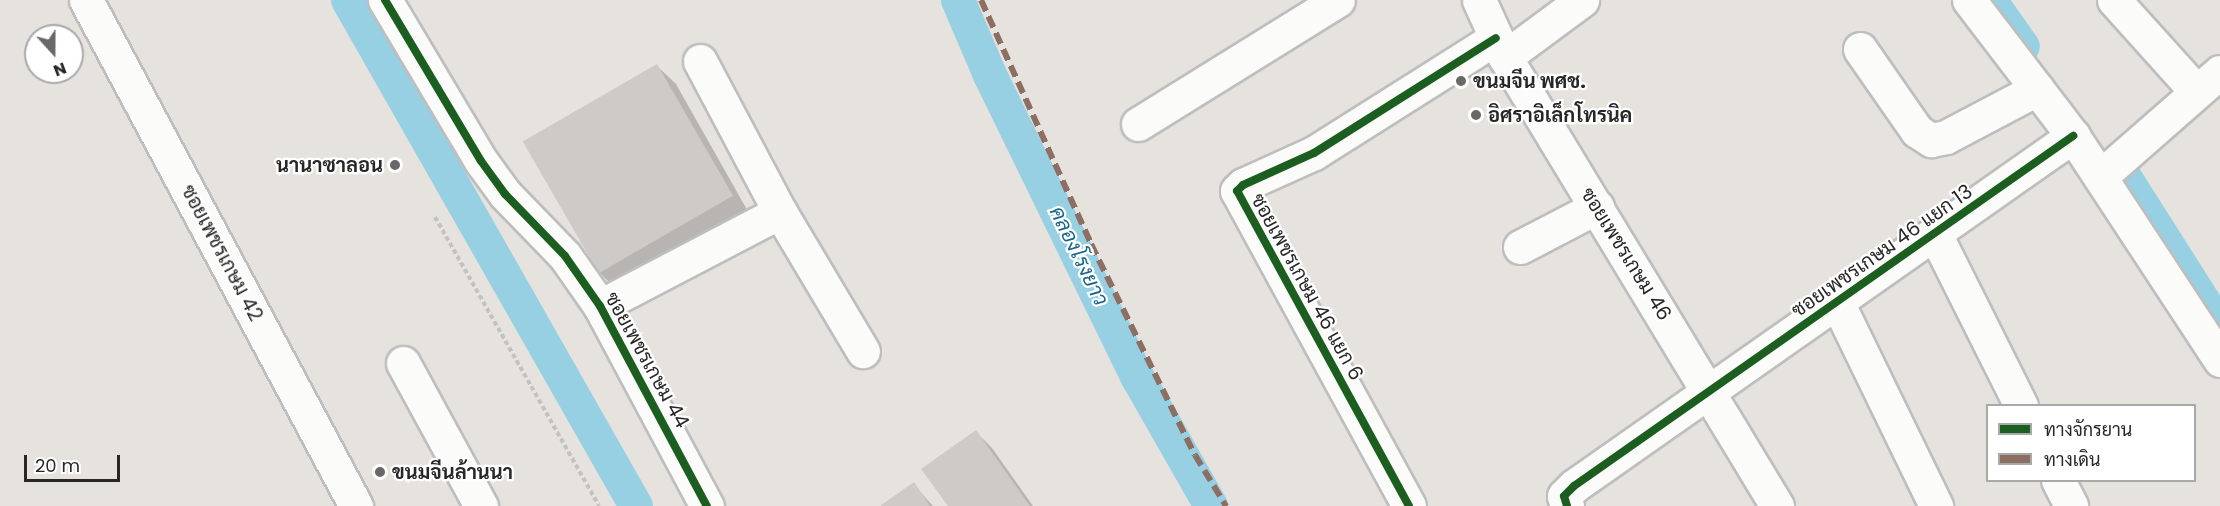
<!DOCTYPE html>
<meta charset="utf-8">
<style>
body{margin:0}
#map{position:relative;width:2220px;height:506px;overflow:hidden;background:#e6e2de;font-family:Poppins,Sarabun,sans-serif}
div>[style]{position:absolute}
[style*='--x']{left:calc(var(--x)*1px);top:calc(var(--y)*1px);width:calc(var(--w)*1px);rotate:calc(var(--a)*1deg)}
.shadow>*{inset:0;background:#0003}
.canal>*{height:34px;margin:-17px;padding:0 17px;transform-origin:17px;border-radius:17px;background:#96d0e2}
.building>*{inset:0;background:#cdcac7;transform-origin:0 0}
.path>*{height:4px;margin-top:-2px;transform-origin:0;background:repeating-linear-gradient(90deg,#c2c2c2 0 4.5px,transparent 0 7.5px)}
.roads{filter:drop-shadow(2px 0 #bfbebf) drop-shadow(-2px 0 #bfbebf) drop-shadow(0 2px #bfbebf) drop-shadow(0 -2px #bfbebf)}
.street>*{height:33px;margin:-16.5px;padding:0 16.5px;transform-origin:16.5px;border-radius:16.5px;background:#fbfbfa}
.quiet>*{height:6px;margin-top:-3px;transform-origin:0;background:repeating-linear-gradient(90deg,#8d6e63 0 12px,transparent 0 18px)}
.cycleway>*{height:8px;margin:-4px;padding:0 4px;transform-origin:4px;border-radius:4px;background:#1b5e20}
.dots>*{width:16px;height:16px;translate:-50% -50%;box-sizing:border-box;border:3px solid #fff;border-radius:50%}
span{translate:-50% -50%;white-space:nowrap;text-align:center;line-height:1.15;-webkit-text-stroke:4.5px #fff;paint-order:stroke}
.poi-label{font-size:20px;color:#272727;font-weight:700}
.left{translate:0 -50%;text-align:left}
.right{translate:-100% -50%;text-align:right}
.street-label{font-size:20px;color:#272727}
.water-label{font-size:21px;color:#18658b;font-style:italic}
.legend{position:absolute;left:1986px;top:404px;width:210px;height:78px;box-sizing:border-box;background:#fff;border:2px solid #a9a9a9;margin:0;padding:8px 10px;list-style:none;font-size:18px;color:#272727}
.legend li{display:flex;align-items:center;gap:12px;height:30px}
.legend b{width:30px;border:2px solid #a9a9a9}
.north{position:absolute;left:24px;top:24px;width:60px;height:60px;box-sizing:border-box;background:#fff;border:2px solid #a9a9a9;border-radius:50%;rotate:159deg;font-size:16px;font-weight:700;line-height:24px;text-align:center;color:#272727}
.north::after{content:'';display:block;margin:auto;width:21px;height:27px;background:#6a6867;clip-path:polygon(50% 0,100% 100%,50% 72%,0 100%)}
.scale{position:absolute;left:24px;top:455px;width:96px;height:27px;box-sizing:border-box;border:3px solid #272727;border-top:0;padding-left:8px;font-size:18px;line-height:21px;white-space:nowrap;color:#272727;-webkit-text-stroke:4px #fff;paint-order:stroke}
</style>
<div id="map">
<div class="shadow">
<i style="clip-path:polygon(657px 66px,676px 84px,750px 215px,618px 291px,599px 272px)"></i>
<i style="clip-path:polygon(976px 432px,992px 448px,1033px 506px,949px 506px)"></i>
<i style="clip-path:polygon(913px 484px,933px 506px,883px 506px)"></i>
</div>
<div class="canal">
<i style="--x:348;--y:0;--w:582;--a:60.35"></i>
<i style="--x:958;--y:0;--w:82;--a:66.9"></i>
<i style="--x:990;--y:75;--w:337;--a:64"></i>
<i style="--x:1138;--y:378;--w:147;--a:60.3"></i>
<i style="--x:1990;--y:0;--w:57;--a:54.9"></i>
<i style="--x:2126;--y:179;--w:175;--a:57.6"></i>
</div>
<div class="building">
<i style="left:657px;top:64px;width:152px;height:155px;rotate:60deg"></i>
<i style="clip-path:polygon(976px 430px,1030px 506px,948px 506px,921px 469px)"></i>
<i style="clip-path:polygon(914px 482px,930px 506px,880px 506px)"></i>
</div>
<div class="path">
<i style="--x:435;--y:217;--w:332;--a:60.4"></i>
</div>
<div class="roads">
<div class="street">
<i style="--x:86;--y:0;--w:574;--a:61.92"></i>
<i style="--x:385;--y:0;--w:187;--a:59.2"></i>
<i style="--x:481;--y:161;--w:41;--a:54"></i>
<i style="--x:505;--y:194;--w:86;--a:45.9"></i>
<i style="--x:565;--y:256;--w:61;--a:55"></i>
<i style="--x:600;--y:306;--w:227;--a:61.9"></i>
<i style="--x:1479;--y:0;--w:63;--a:65.5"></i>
<i style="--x:1505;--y:57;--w:525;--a:58.79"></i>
<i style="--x:1969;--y:0;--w:171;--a:52.6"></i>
<i style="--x:2073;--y:136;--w:268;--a:56.7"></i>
<i style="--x:2114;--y:0;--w:122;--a:48"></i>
<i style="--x:1860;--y:49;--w:100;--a:55.2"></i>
<i style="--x:1917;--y:131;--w:17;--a:33"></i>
<i style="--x:1931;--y:140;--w:15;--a:-11"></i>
<i style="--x:1946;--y:137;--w:103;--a:-27.8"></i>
<i style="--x:1505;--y:57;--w:96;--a:-36.5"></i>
<i style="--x:700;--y:61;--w:171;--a:62.1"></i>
<i style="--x:780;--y:212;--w:162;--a:59.2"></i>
<i style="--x:1138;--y:124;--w:235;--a:-31.8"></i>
<i style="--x:2101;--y:176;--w:158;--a:-41.2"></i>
<i style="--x:1935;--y:234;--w:192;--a:63.4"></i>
<i style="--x:1520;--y:247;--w:87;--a:-27.5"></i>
<i style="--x:1838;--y:304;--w:225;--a:64.1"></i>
<i style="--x:600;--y:306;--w:203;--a:-27.6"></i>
<i style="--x:403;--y:363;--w:163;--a:61.4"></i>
<i style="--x:2058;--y:480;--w:29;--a:63"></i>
<i style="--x:1409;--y:506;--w:359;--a:-118.6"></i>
<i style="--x:1237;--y:191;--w:8;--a:-45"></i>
<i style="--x:1243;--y:185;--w:78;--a:-24.3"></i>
<i style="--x:1314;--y:153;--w:215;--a:-32.3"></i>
<i style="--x:1567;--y:506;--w:10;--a:-107"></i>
<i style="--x:1564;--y:496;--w:14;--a:-45"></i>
<i style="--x:1574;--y:486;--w:610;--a:-35.05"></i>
</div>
</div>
<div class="quiet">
<i style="--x:981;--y:0;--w:268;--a:65.7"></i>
<i style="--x:1091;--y:244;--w:235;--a:63.8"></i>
<i style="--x:1195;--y:455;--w:60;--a:58.7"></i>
</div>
<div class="cycleway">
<i style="--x:385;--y:0;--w:187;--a:59.2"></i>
<i style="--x:481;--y:161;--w:41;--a:54"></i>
<i style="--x:505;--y:194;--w:86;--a:45.9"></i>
<i style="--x:565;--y:256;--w:61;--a:55"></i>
<i style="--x:600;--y:306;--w:227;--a:61.9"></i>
<i style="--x:1409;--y:506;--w:359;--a:-118.6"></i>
<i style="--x:1237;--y:191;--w:8;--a:-45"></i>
<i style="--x:1243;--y:185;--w:78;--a:-24.3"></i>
<i style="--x:1314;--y:153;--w:215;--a:-32.3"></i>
<i style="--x:1567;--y:506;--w:10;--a:-107"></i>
<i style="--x:1564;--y:496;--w:14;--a:-45"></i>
<i style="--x:1574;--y:486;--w:610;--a:-35.05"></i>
</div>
<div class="dots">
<i style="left:1461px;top:81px;background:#6a6867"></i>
<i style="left:1476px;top:115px;background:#6a6867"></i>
<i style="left:395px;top:165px;background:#6a6867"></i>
<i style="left:380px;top:472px;background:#6a6867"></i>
</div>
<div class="poi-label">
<span class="left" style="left:1473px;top:81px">ขนมจีน พศช.</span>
<span class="left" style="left:1488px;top:115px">อิศราอิเล็กโทรนิค</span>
<span class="right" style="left:383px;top:165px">นานาซาลอน</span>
<span class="left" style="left:392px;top:472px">ขนมจีนล้านนา</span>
</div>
<div class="street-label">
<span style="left:1882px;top:251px;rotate:-35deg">ซอยเพชรเกษม 46 แยก 13</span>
<span style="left:222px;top:253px;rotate:62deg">ซอยเพชรเกษม 42</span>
<span style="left:1626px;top:254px;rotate:58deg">ซอยเพชรเกษม 46</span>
<span style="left:1307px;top:287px;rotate:61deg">ซอยเพชรเกษม 46 แยก 6</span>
<span style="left:647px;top:360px;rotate:61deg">ซอยเพชรเกษม 44</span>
</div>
<div class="water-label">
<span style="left:1079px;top:256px;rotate:64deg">คลองโรงยาว</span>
</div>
<ul class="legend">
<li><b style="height:8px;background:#1b5e20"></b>ทางจักรยาน</li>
<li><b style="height:8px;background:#8d6e63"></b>ทางเดิน</li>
</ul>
<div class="north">N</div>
<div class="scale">20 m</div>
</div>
